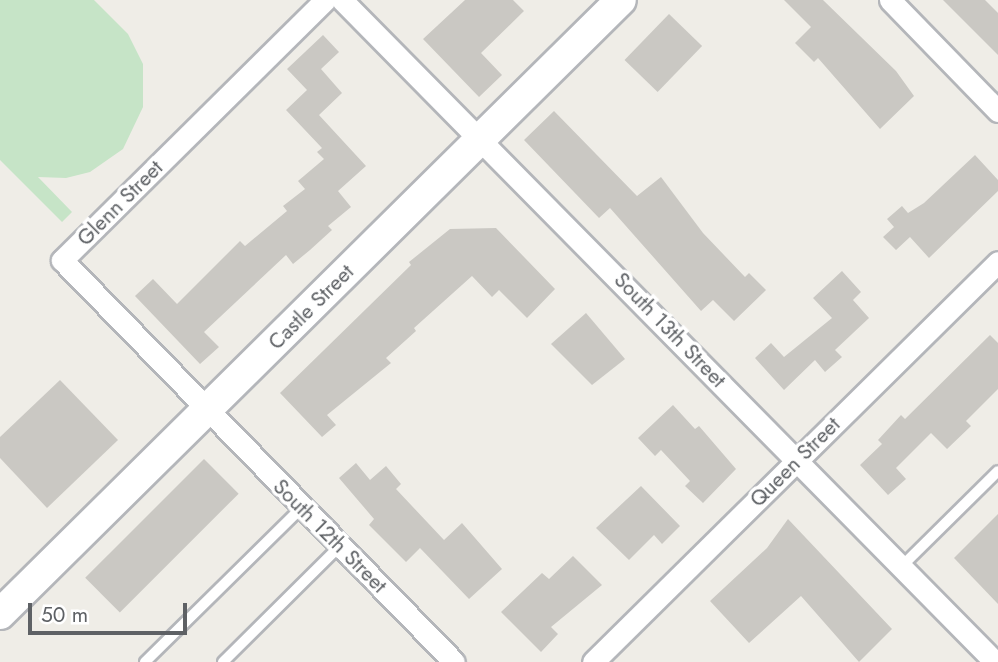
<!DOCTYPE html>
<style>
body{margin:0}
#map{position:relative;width:998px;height:662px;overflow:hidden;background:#efede7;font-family:Jost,sans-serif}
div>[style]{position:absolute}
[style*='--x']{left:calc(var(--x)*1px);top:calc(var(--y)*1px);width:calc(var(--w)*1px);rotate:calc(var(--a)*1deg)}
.green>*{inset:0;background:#c6e4c7}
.building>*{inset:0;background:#cac8c3;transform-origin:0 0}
.roads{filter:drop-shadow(2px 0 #b4b6ba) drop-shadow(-2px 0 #b4b6ba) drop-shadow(0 2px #b4b6ba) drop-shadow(0 -2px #b4b6ba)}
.lane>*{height:10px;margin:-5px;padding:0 5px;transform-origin:5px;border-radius:5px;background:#fff}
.street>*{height:21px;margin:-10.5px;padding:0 10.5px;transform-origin:10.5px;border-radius:10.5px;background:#fff}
.secondary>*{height:30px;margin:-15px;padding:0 15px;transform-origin:15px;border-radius:15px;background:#fff}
span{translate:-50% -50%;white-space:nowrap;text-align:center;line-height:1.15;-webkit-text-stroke:7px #fff;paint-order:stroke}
.street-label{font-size:21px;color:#5e6165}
.scale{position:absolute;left:28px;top:603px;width:159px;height:32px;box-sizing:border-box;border:4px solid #5e6165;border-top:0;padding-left:9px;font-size:21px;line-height:24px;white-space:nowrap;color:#5e6165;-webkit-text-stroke:5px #fff;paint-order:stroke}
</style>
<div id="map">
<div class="green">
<i style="clip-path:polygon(0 0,94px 0,128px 34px,143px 64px,143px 107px,123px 149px,90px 172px,66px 178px,38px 177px,72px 212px,62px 222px,0 160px)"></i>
</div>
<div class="building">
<i style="clip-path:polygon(465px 0,513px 0,524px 11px,481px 53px,502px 75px,479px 97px,423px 39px)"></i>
<i style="clip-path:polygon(784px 0,823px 0,896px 71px,914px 96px,880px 129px,818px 58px,814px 62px,795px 43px,811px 27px)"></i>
<i style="clip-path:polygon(943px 0,985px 0,998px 13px,998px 55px)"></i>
<i style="left:669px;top:14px;width:46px;height:64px;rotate:44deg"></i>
<i style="clip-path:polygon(323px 35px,339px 52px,321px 69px,342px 93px,319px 115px,366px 166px,338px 191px,351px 207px,328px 226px,332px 230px,310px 250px,293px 264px,286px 255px,204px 332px,219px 347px,200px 364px,135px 296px,153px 279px,177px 304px,240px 241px,245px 246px,287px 211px,283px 206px,305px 189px,298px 181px,324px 159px,317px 152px,322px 148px,286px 110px,307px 90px,287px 69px)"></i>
<i style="clip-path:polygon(554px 111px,637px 196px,661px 177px,703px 233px,745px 277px,749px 273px,766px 290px,734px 321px,713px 300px,701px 311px,610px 208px,599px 218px,524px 140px)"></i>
<i style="clip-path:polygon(975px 155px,998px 180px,998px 191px,929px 258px,910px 237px,896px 250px,883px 237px,894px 227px,887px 219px,902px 206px,908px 213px,924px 203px)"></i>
<i style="clip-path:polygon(496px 228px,555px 289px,527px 318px,499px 290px,492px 297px,472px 276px,414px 328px,416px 331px,386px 358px,391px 363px,327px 415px,336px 425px,322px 437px,280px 393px,411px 265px,409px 262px,450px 229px)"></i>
<i style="clip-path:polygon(842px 271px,861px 292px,853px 300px,869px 318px,835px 350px,842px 357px,825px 372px,815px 360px,784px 390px,755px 358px,771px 343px,784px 357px,832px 318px,813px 298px)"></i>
<i style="clip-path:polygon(586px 313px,625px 359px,592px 385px,551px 344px)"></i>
<i style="clip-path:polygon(990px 335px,998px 343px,998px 389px,966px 421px,971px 426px,947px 449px,931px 433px,896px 468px,906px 479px,888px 495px,860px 465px,882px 444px,878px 440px,901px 415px,905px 419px)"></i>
<i style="clip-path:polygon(60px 380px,118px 440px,47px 508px,0 458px,0 437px)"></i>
<i style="clip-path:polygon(673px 405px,695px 429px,699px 426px,736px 469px,703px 503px,685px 486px,690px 481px,661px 450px,655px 456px,638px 438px)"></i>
<i style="left:204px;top:459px;width:49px;height:168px;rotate:45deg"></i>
<i style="clip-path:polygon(356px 463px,370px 480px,386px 466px,401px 484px,396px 489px,444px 540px,462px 523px,502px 569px,469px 599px,420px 548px,406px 562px,369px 525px,374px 519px,339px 478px)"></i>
<i style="clip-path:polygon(641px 486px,680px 526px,662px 544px,654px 535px,629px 560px,596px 528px)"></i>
<i style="clip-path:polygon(998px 514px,998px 604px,954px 558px)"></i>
<i style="clip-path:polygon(788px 519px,892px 629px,859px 662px,801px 596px,749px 643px,710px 601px,767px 548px)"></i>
<i style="clip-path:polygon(573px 556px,602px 585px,551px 627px,558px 634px,541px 652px,501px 612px,542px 573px,549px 579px)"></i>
</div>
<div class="roads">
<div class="lane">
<i style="--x:901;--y:567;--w:136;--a:-44.7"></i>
<i style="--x:145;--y:662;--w:221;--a:-44.6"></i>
<i style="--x:223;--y:662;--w:165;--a:-44.8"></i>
</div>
<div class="street">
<i style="--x:325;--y:0;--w:370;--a:135.3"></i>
<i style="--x:62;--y:260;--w:561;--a:45.72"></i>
<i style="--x:342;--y:0;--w:930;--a:45.39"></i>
<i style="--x:890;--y:0;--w:155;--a:45.8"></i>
<i style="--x:593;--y:662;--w:569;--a:-44.64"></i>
</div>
<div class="secondary">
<i style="--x:0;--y:614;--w:873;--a:-44.68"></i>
</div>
</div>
<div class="street-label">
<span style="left:120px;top:203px;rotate:-45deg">Glenn Street</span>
<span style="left:311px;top:307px;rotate:-45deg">Castle Street</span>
<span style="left:670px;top:330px;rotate:46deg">South 13th Street</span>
<span style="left:795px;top:462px;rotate:-45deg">Queen Street</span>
<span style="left:330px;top:536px;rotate:45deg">South 12th Street</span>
</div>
<div class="scale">50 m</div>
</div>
